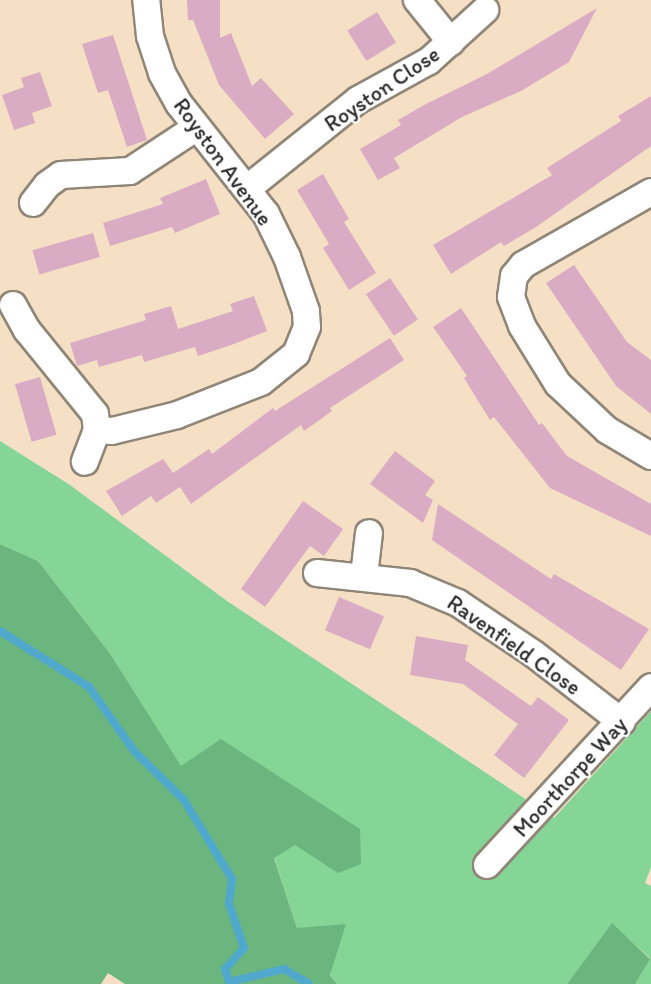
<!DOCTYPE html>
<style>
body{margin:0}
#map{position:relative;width:651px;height:984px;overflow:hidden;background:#f5e0c6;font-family:Itim,sans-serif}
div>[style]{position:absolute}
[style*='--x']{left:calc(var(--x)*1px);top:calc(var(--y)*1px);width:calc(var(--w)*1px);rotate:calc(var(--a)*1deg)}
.green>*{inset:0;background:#84d596}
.forest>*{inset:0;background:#6bb67f}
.stream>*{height:8px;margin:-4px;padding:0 4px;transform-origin:4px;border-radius:4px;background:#50a8cd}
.building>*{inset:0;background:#daacc4;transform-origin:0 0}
.roads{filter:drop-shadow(2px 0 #908678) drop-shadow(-2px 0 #908678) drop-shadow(0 2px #908678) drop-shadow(0 -2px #908678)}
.minor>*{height:26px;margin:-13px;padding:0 13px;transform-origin:13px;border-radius:13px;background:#fff}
span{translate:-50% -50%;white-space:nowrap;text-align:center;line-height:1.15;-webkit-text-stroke:4.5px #fff;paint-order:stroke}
.street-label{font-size:22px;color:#2b2b2b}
</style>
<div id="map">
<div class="green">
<i style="clip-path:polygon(0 441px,70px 485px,227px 601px,554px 818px,651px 711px,651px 867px,645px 883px,651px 886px,651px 984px,635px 984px,650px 958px,612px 924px,567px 984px,337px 984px,297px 928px,274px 857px,295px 845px,181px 767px,109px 652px,38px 561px,0 544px)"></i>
</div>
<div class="forest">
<i style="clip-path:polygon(0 544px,38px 561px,109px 652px,181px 766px,221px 739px,360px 829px,361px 864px,338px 873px,295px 845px,274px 858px,297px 928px,346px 924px,330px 975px,337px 984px,125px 984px,108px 973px,101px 984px,0 984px)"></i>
<i style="clip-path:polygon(612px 923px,650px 959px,635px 984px,567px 984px)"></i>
</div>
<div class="stream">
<i style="--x:0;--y:631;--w:105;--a:32.2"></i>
<i style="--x:89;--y:687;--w:78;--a:54.9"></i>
<i style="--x:134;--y:751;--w:70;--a:44.4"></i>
<i style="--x:184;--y:800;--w:92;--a:58.7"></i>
<i style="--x:232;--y:879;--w:25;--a:97"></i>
<i style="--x:229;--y:904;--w:46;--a:71.2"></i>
<i style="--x:244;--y:948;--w:28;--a:132"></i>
<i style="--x:225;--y:969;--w:14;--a:73"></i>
<i style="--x:229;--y:982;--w:57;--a:-13.3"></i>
<i style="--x:284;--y:969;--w:29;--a:31"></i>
</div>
<div class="building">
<i style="clip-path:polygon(187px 0,220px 0,220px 38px,231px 33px,252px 86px,261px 78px,294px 114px,265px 139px,219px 85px,193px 20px,188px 20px)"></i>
<i style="clip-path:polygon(597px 8px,569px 62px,521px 91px,462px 117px,394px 158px,400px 168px,378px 180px,360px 149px,401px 125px,398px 120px,426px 104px,487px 74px)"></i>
<i style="left:377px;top:12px;width:36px;height:35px;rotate:58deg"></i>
<i style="clip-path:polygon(113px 35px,147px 140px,127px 147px,108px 90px,98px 93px,82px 44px)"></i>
<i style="clip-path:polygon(40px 72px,52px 106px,32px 113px,35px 123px,14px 130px,2px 95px,24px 87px,21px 78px)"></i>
<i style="clip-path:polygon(651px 96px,651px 146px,536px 227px,504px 246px,501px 242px,451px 274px,433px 245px,552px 175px,547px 168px,621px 121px,618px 116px)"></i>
<i style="clip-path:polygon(323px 174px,349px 219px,344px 222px,376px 273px,349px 290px,323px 248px,329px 244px,297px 190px)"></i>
<i style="clip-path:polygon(206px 179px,220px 214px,175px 233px,172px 227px,110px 246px,103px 223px,163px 204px,160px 198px)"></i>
<i style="left:93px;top:233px;width:25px;height:63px;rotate:74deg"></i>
<i style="clip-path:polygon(574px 265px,627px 342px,651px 360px,651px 414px,616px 386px,546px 283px)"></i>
<i style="left:390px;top:278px;width:50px;height:29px;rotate:56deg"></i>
<i style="clip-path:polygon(254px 296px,267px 331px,234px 344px,198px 356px,195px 347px,144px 362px,142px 355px,99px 367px,97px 360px,77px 366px,70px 343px,146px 320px,144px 314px,171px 306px,178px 329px,233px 311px,230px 304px)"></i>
<i style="clip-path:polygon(461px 308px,539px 425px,542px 423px,567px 456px,651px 504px,651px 536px,550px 488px,494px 417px,490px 420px,464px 378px,467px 376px,433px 327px)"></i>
<i style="clip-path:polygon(390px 338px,404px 360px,330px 408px,332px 411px,304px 431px,301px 425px,191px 504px,180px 487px,156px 503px,151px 496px,122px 516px,106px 491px,163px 459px,173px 473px,209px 449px,212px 454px,273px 408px,275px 411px)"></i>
<i style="left:40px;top:377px;width:60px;height:26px;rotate:74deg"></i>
<i style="clip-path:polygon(395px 451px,435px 481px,425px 495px,433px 500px,423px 523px,370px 484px)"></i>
<i style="clip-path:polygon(303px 501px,343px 529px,324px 556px,310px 546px,265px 607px,241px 589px)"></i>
<i style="clip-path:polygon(438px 504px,551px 579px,554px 574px,649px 629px,621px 670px,432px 540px)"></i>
<i style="left:339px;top:597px;width:49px;height:36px;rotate:23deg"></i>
<i style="clip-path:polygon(416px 636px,468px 645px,465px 660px,531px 706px,538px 697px,569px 720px,524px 778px,494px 755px,518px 724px,463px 684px,410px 675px)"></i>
</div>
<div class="roads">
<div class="minor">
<i style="--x:417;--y:0;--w:54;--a:51"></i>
<i style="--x:248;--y:188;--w:141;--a:-38.7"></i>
<i style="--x:358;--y:100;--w:81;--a:-28.8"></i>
<i style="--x:429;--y:61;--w:76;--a:-42.3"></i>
<i style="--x:651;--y:192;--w:147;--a:150.3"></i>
<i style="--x:523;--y:265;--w:14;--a:129"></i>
<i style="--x:514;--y:276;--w:21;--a:98"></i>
<i style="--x:511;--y:297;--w:31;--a:69"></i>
<i style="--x:522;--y:326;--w:68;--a:58.2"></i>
<i style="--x:558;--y:384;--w:67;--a:43.2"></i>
<i style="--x:607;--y:430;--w:51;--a:30.6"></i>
<i style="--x:33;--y:203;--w:23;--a:-52"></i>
<i style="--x:47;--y:185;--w:17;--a:-36"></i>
<i style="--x:61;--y:175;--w:69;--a:-3.3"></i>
<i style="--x:130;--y:171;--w:80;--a:-33.3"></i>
<i style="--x:13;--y:305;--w:29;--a:61"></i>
<i style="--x:27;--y:330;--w:108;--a:51"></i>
<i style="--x:95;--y:414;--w:16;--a:83"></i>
<i style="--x:97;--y:430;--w:34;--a:111"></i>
<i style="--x:97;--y:430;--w:15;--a:4"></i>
<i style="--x:112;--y:431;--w:67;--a:-13.8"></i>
<i style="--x:177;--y:415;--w:90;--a:-21.4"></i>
<i style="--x:261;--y:382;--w:45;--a:-38.7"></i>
<i style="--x:296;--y:354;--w:29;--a:-68"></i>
<i style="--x:307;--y:327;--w:16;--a:-94"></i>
<i style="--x:306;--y:311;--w:57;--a:-109.4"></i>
<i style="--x:287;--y:257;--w:48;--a:-116"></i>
<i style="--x:266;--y:214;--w:140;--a:-128.3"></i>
<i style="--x:179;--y:104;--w:35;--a:-119"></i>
<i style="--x:162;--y:73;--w:39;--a:-108"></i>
<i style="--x:150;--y:36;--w:36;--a:-96"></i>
<i style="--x:317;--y:573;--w:94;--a:6.1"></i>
<i style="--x:410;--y:583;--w:52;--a:22.6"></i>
<i style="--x:458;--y:603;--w:92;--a:33.9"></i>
<i style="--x:534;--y:654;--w:111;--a:37.7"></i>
<i style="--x:364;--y:576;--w:43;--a:-83.4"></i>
<i style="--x:487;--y:865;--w:242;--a:-47.3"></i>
</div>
</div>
<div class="street-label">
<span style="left:382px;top:89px;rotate:-34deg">Royston Close</span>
<span style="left:223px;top:162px;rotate:54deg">Royston Avenue</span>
<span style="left:514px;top:645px;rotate:35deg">Ravenfield Close</span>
<span style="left:570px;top:777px;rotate:-47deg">Moorthorpe Way</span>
</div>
</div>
